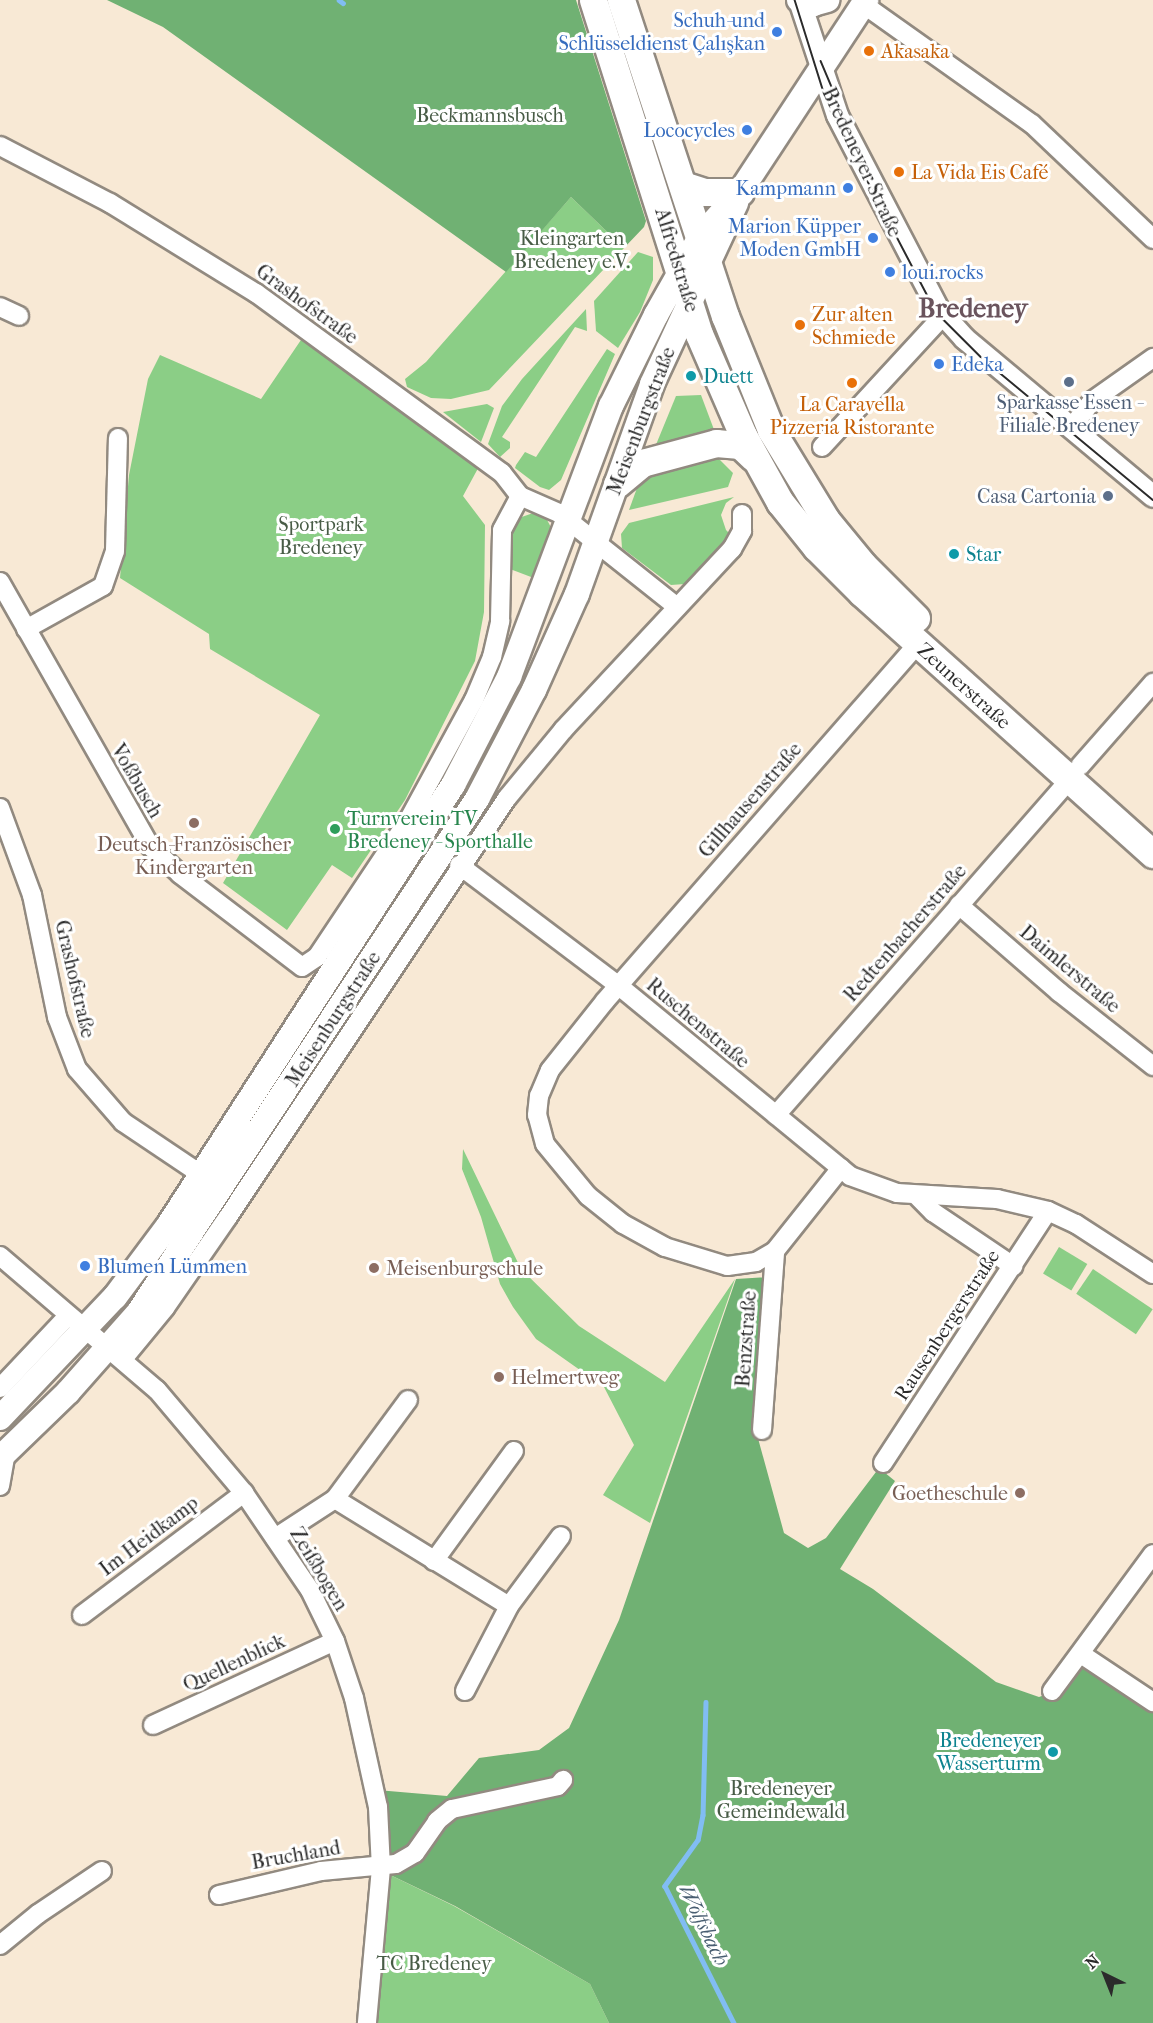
<!DOCTYPE html>
<meta charset="utf-8">
<style>
body{margin:0}
#map{position:relative;width:1153px;height:2023px;overflow:hidden;background:#f8e9d5;font-family:"IM FELL French Canon",serif}
div>[style]{position:absolute}
[style*='--x']{left:calc(var(--x)*1px);top:calc(var(--y)*1px);width:calc(var(--w)*1px);rotate:calc(var(--a)*1deg)}
.green>*{inset:0;background:#8bce86;transform-origin:0 0}
.forest>*{inset:0;background:#70b173}
.stream>*{height:4.5px;margin:-2.25px;padding:0 2.25px;transform-origin:2.25px;border-radius:2.25px;background:#81bdf3}
.roads{filter:drop-shadow(2px 0 #928a80) drop-shadow(-2px 0 #928a80) drop-shadow(0 2px #928a80) drop-shadow(0 -2px #928a80)}
.minor>*{height:18px;margin:-9px;padding:0 9px;transform-origin:9px;border-radius:9px;background:#fff}
.tertiary>*{height:21px;margin:-10.5px;padding:0 10.5px;transform-origin:10.5px;border-radius:10.5px;background:#fff}
.secondary>*{height:24px;margin:-12px;padding:0 12px;transform-origin:12px;border-radius:12px;background:#fff}
.primary>*{height:27px;margin:-13.5px;padding:0 13.5px;transform-origin:13.5px;border-radius:13.5px;background:#fff}
.tram>*{height:1.5px;margin:-0.75px;padding:0 0.75px;transform-origin:0.75px;border-radius:0.75px;background:#2b2b2b}
.dots>*{width:16px;height:16px;translate:-50% -50%;box-sizing:border-box;border:3px solid #fff;border-radius:50%}
span{translate:-50% -50%;white-space:nowrap;text-align:center;line-height:1.15;-webkit-text-stroke:6px #fff;paint-order:stroke}
.shop-label{font-size:20px;color:#366cbe}
.right{translate:-100% -50%;text-align:right}
.left{translate:0 -50%;text-align:left}
.food-label{font-size:20px;color:#c56008}
.park-label{font-size:20px;color:#485c46}
.street-label{font-size:20px;color:#2b2b2b}
.culture-label{font-size:20px;color:#0d838f}
.service-label{font-size:20px;color:#4e5e75}
.leisure-label{font-size:20px;color:#27864d}
.education-label{font-size:20px;color:#785e54}
.water-label{font-size:21px;color:#495e71;font-style:italic}
.district-label{font-size:26px;color:#6a545d;font-weight:700}
.north{position:absolute;left:1075px;top:1945px;width:60px;height:60px;-webkit-text-stroke:4px #fff;paint-order:stroke;rotate:317deg;font-size:16px;font-weight:700;line-height:24px;text-align:center;color:#2b2b2b}
.north::after{content:'';display:block;margin:auto;width:21px;height:27px;background:#2b2b2b;clip-path:polygon(50% 0,100% 100%,50% 72%,0 100%)}
</style>
<div id="map">
<div class="green">
<i style="clip-path:polygon(571px 197px,624px 248px,489px 390px,451px 399px,431px 398px,407px 387px,405px 379px,426px 362px)"></i>
<i style="clip-path:polygon(638px 252px,653px 257px,653px 280px,640px 312px,618px 348px,596px 331px,594px 301px)"></i>
<i style="clip-path:polygon(586px 309px,587px 331px,575px 327px,502px 437px,510px 442px,510px 448px,500px 457px,488px 444px,502px 406px,522px 379px)"></i>
<i style="clip-path:polygon(305px 334px,482px 461px,463px 496px,485px 525px,484px 612px,475px 661px,405px 800px,352px 878px,332px 865px,287px 930px,223px 883px,320px 715px,210px 649px,209px 634px,120px 578px,129px 475px,148px 379px,160px 355px,261px 399px)"></i>
<i style="clip-path:polygon(607px 349px,615px 354px,561px 480px,549px 490px,540px 487px,515px 468px,516px 465px,525px 452px,536px 457px)"></i>
<i style="clip-path:polygon(701px 395px,716px 435px,653px 452px,676px 396px)"></i>
<i style="clip-path:polygon(487px 404px,494px 408px,481px 442px,443px 412px)"></i>
<i style="clip-path:polygon(716px 456px,733px 473px,728px 487px,629px 510px,641px 477px,663px 465px)"></i>
<i style="clip-path:polygon(734px 497px,726px 503px,721px 515px,726px 530px,734px 538px,699px 575px,685px 584px,671px 585px,622px 548px,621px 534px,629px 523px)"></i>
<i style="clip-path:polygon(536px 512px,546px 518px,554px 533px,539px 580px,510px 569px,509px 534px,516px 519px)"></i>
<i style="clip-path:polygon(463px 1149px,521px 1269px,579px 1326px,665px 1382px,735px 1279px,650px 1523px,603px 1495px,634px 1445px,604px 1387px,536px 1339px,513px 1307px,500px 1284px,481px 1217px,462px 1169px)"></i>
<i style="left:1059px;top:1247px;width:33px;height:31px;rotate:31deg"></i>
<i style="left:1093px;top:1269px;width:72px;height:30px;rotate:34deg"></i>
<i style="clip-path:polygon(382px 1871px,454px 1906px,590px 1984px,609px 2023px,369px 2023px)"></i>
</div>
<div class="forest">
<i style="clip-path:polygon(107px 0,576px 0,646px 221px,644px 227px,624px 248px,571px 197px,506px 272px,163px 27px)"></i>
<i style="clip-path:polygon(769px 1277px,756px 1431px,784px 1533px,808px 1548px,826px 1538px,879px 1468px,895px 1481px,840px 1569px,873px 1589px,996px 1682px,1039px 1697px,1053px 1692px,1082px 1657px,1153px 1706px,1153px 2023px,609px 2023px,590px 1984px,455px 1906px,382px 1871px,377px 1790px,447px 1796px,479px 1758px,539px 1750px,569px 1728px,619px 1620px,736px 1279px)"></i>
</div>
<div class="stream">
<i style="--x:339;--y:0;--w:5;--a:37"></i>
<i style="--x:706;--y:1702;--w:113;--a:91.5"></i>
<i style="--x:703;--y:1815;--w:25;--a:101"></i>
<i style="--x:698;--y:1840;--w:57;--a:125.7"></i>
<i style="--x:665;--y:1886;--w:153;--a:63.3"></i>
</div>
<div class="roads">
<div class="minor">
<i style="--x:863;--y:4;--w:207;--a:35.4"></i>
<i style="--x:1032;--y:124;--w:167;--a:43.5"></i>
<i style="--x:0;--y:146;--w:124;--a:27.4"></i>
<i style="--x:110;--y:203;--w:172;--a:31.7"></i>
<i style="--x:256;--y:293;--w:305;--a:36.2"></i>
<i style="--x:502;--y:473;--w:29;--a:52"></i>
<i style="--x:520;--y:496;--w:43;--a:23.6"></i>
<i style="--x:559;--y:513;--w:151;--a:38.5"></i>
<i style="--x:0;--y:307;--w:21;--a:25"></i>
<i style="--x:1071;--y:428;--w:34;--a:-52"></i>
<i style="--x:1092;--y:401;--w:75;--a:-35.2"></i>
<i style="--x:822;--y:447;--w:180;--a:-47.3"></i>
<i style="--x:0;--y:582;--w:304;--a:60.4"></i>
<i style="--x:150;--y:846;--w:41;--a:43"></i>
<i style="--x:180;--y:874;--w:153;--a:37.3"></i>
<i style="--x:302;--y:967;--w:18;--a:-34"></i>
<i style="--x:317;--y:957;--w:166;--a:-56.3"></i>
<i style="--x:409;--y:819;--w:136;--a:-61.4"></i>
<i style="--x:474;--y:700;--w:47;--a:-67.3"></i>
<i style="--x:492;--y:657;--w:37;--a:-77"></i>
<i style="--x:500;--y:621;--w:91;--a:-88.7"></i>
<i style="--x:502;--y:530;--w:38;--a:-62"></i>
<i style="--x:26;--y:629;--w:88;--a:-29.2"></i>
<i style="--x:103;--y:586;--w:37;--a:-71"></i>
<i style="--x:115;--y:551;--w:113;--a:-88.5"></i>
<i style="--x:1080;--y:766;--w:111;--a:-48.7"></i>
<i style="--x:0;--y:808;--w:93;--a:69.8"></i>
<i style="--x:32;--y:895;--w:125;--a:78.4"></i>
<i style="--x:57;--y:1017;--w:56;--a:69"></i>
<i style="--x:77;--y:1069;--w:70;--a:49"></i>
<i style="--x:123;--y:1122;--w:95;--a:33.9"></i>
<i style="--x:459;--y:865;--w:201;--a:37.1"></i>
<i style="--x:619;--y:986;--w:299;--a:39.4"></i>
<i style="--x:850;--y:1176;--w:50;--a:19.9"></i>
<i style="--x:897;--y:1193;--w:100;--a:3.4"></i>
<i style="--x:997;--y:1199;--w:52;--a:13.2"></i>
<i style="--x:1048;--y:1211;--w:31;--a:25"></i>
<i style="--x:1076;--y:1224;--w:92;--a:33"></i>
<i style="--x:959;--y:905;--w:133;--a:41"></i>
<i style="--x:1059;--y:992;--w:120;--a:38.2"></i>
<i style="--x:776;--y:1115;--w:445;--a:-48.8"></i>
<i style="--x:841;--y:1168;--w:106;--a:128.5"></i>
<i style="--x:775;--y:1251;--w:22;--a:150"></i>
<i style="--x:756;--y:1262;--w:29;--a:172"></i>
<i style="--x:727;--y:1266;--w:65;--a:-163"></i>
<i style="--x:665;--y:1247;--w:48;--a:-151.3"></i>
<i style="--x:623;--y:1224;--w:45;--a:-141.3"></i>
<i style="--x:588;--y:1196;--w:67;--a:-129.6"></i>
<i style="--x:545;--y:1144;--w:30;--a:-105"></i>
<i style="--x:537;--y:1115;--w:19;--a:-84"></i>
<i style="--x:539;--y:1096;--w:28;--a:-67"></i>
<i style="--x:550;--y:1070;--w:88;--a:-51.4"></i>
<i style="--x:605;--y:1001;--w:475;--a:-48.8"></i>
<i style="--x:917;--y:1196;--w:23;--a:45"></i>
<i style="--x:933;--y:1212;--w:97;--a:34"></i>
<i style="--x:0;--y:1256;--w:206;--a:40.5"></i>
<i style="--x:157;--y:1390;--w:135;--a:49.8"></i>
<i style="--x:244;--y:1493;--w:117;--a:55.8"></i>
<i style="--x:310;--y:1590;--w:57;--a:63.9"></i>
<i style="--x:335;--y:1641;--w:60;--a:71.6"></i>
<i style="--x:354;--y:1698;--w:112;--a:77.6"></i>
<i style="--x:378;--y:1807;--w:61;--a:87.2"></i>
<i style="--x:381;--y:1868;--w:156;--a:95.2"></i>
<i style="--x:123;--y:1359;--w:66;--a:-50.5"></i>
<i style="--x:165;--y:1308;--w:111;--a:-55.3"></i>
<i style="--x:228;--y:1217;--w:503;--a:-56.34"></i>
<i style="--x:507;--y:798;--w:88;--a:-50.5"></i>
<i style="--x:563;--y:730;--w:248;--a:-47"></i>
<i style="--x:732;--y:549;--w:21;--a:-61"></i>
<i style="--x:742;--y:531;--w:17;--a:-90"></i>
<i style="--x:0;--y:1388;--w:98;--a:-46.7"></i>
<i style="--x:762;--y:1430;--w:179;--a:-85.8"></i>
<i style="--x:883;--y:1463;--w:301;--a:-56.8"></i>
<i style="--x:0;--y:1486;--w:34;--a:-80"></i>
<i style="--x:335;--y:1499;--w:204;--a:31.6"></i>
<i style="--x:275;--y:1538;--w:72;--a:-33"></i>
<i style="--x:335;--y:1499;--w:123;--a:-53.6"></i>
<i style="--x:434;--y:1561;--w:136;--a:-54"></i>
<i style="--x:82;--y:1615;--w:203;--a:-37"></i>
<i style="--x:1081;--y:1654;--w:87;--a:33.7"></i>
<i style="--x:465;--y:1691;--w:96;--a:-62.6"></i>
<i style="--x:509;--y:1606;--w:87;--a:-53.4"></i>
<i style="--x:1052;--y:1691;--w:170;--a:-53.6"></i>
<i style="--x:153;--y:1725;--w:200;--a:-24.8"></i>
<i style="--x:219;--y:1895;--w:105;--a:-13.2"></i>
<i style="--x:321;--y:1871;--w:75;--a:-5.3"></i>
<i style="--x:396;--y:1864;--w:22;--a:-30"></i>
<i style="--x:415;--y:1853;--w:39;--a:-55"></i>
<i style="--x:437;--y:1821;--w:19;--a:-39"></i>
<i style="--x:452;--y:1809;--w:108;--a:-12.2"></i>
<i style="--x:558;--y:1786;--w:8;--a:-50"></i>
<i style="--x:0;--y:1945;--w:49;--a:-39.2"></i>
<i style="--x:38;--y:1914;--w:77;--a:-33.9"></i>
</div>
<div class="tertiary">
<i style="--x:799;--y:0;--w:121;--a:71.7"></i>
<i style="--x:837;--y:115;--w:219;--a:62.5"></i>
<i style="--x:938;--y:309;--w:39;--a:48"></i>
<i style="--x:964;--y:338;--w:246;--a:39.9"></i>
</div>
<div class="secondary">
<i style="--x:799;--y:0;--w:15;--a:16"></i>
<i style="--x:813;--y:4;--w:15;--a:-16"></i>
<i style="--x:0;--y:1418;--w:167;--a:-46.5"></i>
<i style="--x:115;--y:1297;--w:89;--a:-53.3"></i>
<i style="--x:168;--y:1226;--w:525;--a:-57.13"></i>
<i style="--x:453;--y:785;--w:122;--a:-62.6"></i>
<i style="--x:509;--y:677;--w:290;--a:-69.4"></i>
<i style="--x:611;--y:406;--w:102;--a:-63.7"></i>
<i style="--x:656;--y:315;--w:90;--a:-60.6"></i>
<i style="--x:700;--y:237;--w:60;--a:-48.4"></i>
<i style="--x:740;--y:192;--w:230;--a:-56.7"></i>
<i style="--x:0;--y:1458;--w:95;--a:-44.1"></i>
<i style="--x:68;--y:1392;--w:106;--a:-48.5"></i>
<i style="--x:138;--y:1313;--w:616;--a:-56.59"></i>
<i style="--x:477;--y:799;--w:123;--a:-62.4"></i>
<i style="--x:534;--y:690;--w:105;--a:-65.9"></i>
<i style="--x:577;--y:594;--w:223;--a:-70.3"></i>
<i style="--x:652;--y:384;--w:200;--a:-65.1"></i>
</div>
<div class="primary">
<i style="--x:593;--y:0;--w:350;--a:72.4"></i>
<i style="--x:699;--y:334;--w:110;--a:66.5"></i>
<i style="--x:743;--y:435;--w:77;--a:61.1"></i>
<i style="--x:780;--y:502;--w:58;--a:51.3"></i>
<i style="--x:816;--y:547;--w:65;--a:45"></i>
<i style="--x:862;--y:593;--w:391;--a:41.9"></i>
<i style="--x:621;--y:0;--w:333;--a:71.8"></i>
<i style="--x:725;--y:316;--w:123;--a:68"></i>
<i style="--x:771;--y:430;--w:105;--a:58.6"></i>
<i style="--x:826;--y:520;--w:58;--a:50.6"></i>
<i style="--x:863;--y:565;--w:75;--a:45"></i>
<i style="--x:683;--y:185;--w:22;--a:18"></i>
<i style="--x:704;--y:192;--w:36;--a:0"></i>
<i style="--x:617;--y:484;--w:33;--a:-40"></i>
<i style="--x:642;--y:463;--w:77;--a:-15.1"></i>
<i style="--x:716;--y:443;--w:24;--a:5"></i>
<i style="--x:740;--y:445;--w:18;--a:43"></i>
</div>
</div>
<div class="tram">
<i style="--x:795;--y:0;--w:110;--a:72.6"></i>
<i style="--x:828;--y:105;--w:233;--a:62.4"></i>
<i style="--x:936;--y:312;--w:65;--a:45"></i>
<i style="--x:982;--y:358;--w:222;--a:39.7"></i>
<i style="--x:821;--y:61;--w:85;--a:67.1"></i>
</div>
<div class="dots">
<i style="left:777px;top:32px;background:#3f7fe0"></i>
<i style="left:869px;top:51px;background:#e8710a"></i>
<i style="left:747px;top:130px;background:#3f7fe0"></i>
<i style="left:899px;top:172px;background:#e8710a"></i>
<i style="left:848px;top:188px;background:#3f7fe0"></i>
<i style="left:873px;top:238px;background:#3f7fe0"></i>
<i style="left:890px;top:272px;background:#3f7fe0"></i>
<i style="left:800px;top:325px;background:#e8710a"></i>
<i style="left:939px;top:364px;background:#3f7fe0"></i>
<i style="left:691px;top:376px;background:#0f9aa8"></i>
<i style="left:1069px;top:382px;background:#5c6f8a"></i>
<i style="left:852px;top:383px;background:#e8710a"></i>
<i style="left:1108px;top:496px;background:#5c6f8a"></i>
<i style="left:954px;top:554px;background:#0f9aa8"></i>
<i style="left:194px;top:823px;background:#8d6e63"></i>
<i style="left:335px;top:829px;background:#2e9e5b"></i>
<i style="left:85px;top:1266px;background:#3f7fe0"></i>
<i style="left:374px;top:1268px;background:#8d6e63"></i>
<i style="left:499px;top:1377px;background:#8d6e63"></i>
<i style="left:1020px;top:1493px;background:#8d6e63"></i>
<i style="left:1053px;top:1752px;background:#0f9aa8"></i>
</div>
<div class="shop-label">
<span class="right" style="left:765px;top:32px">Schuh-und<br>Schlüsseldienst Çalışkan</span>
<span class="right" style="left:735px;top:130px">Lococycles</span>
<span class="right" style="left:836px;top:188px">Kampmann</span>
<span class="right" style="left:861px;top:238px">Marion Küpper<br>Moden GmbH</span>
<span class="left" style="left:902px;top:272px">loui.rocks</span>
<span class="left" style="left:951px;top:364px">Edeka</span>
<span class="left" style="left:97px;top:1266px">Blumen Lümmen</span>
</div>
<div class="food-label">
<span class="left" style="left:881px;top:51px">Akasaka</span>
<span class="left" style="left:911px;top:172px">La Vida Eis Café</span>
<span class="left" style="left:812px;top:326px">Zur alten<br>Schmiede</span>
<span style="left:852px;top:416px">La Caravella<br>Pizzeria Ristorante</span>
</div>
<div class="park-label">
<span style="left:490px;top:115px">Beckmannsbusch</span>
<span style="left:572px;top:250px">Kleingarten<br>Bredeney e.V.</span>
<span style="left:321px;top:536px">Sportpark<br>Bredeney</span>
<span style="left:781px;top:1800px">Bredeneyer<br>Gemeindewald</span>
<span style="left:434px;top:1963px">TC Bredeney</span>
</div>
<div class="street-label">
<span style="left:862px;top:162px;rotate:65deg">Bredeneyer Straße</span>
<span style="left:677px;top:260px;rotate:73deg">Alfredstraße</span>
<span style="left:307px;top:304px;rotate:36deg">Grashofstraße</span>
<span style="left:641px;top:421px;rotate:-69deg">Meisenburgstraße</span>
<span style="left:964px;top:686px;rotate:42deg">Zeunerstraße</span>
<span style="left:137px;top:781px;rotate:60deg">Voßbusch</span>
<span style="left:750px;top:800px;rotate:-49deg">Gillhausenstraße</span>
<span style="left:905px;top:933px;rotate:-49deg">Redtenbacherstraße</span>
<span style="left:1070px;top:969px;rotate:40deg">Daimlerstraße</span>
<span style="left:75px;top:979px;rotate:77deg">Grashofstraße</span>
<span style="left:333px;top:1019px;rotate:-57deg">Meisenburgstraße</span>
<span style="left:698px;top:1023px;rotate:40deg">Ruschenstraße</span>
<span style="left:947px;top:1325px;rotate:-57deg">Rausenbergerstraße</span>
<span style="left:746px;top:1339px;rotate:-86deg">Benzstraße</span>
<span style="left:149px;top:1536px;rotate:-37deg">Im Heidkamp</span>
<span style="left:319px;top:1569px;rotate:59deg">Zeißbogen</span>
<span style="left:234px;top:1663px;rotate:-25deg">Quellenblick</span>
<span style="left:296px;top:1855px;rotate:-10deg">Bruchland</span>
</div>
<div class="culture-label">
<span class="left" style="left:703px;top:376px">Duett</span>
<span class="left" style="left:966px;top:554px">Star</span>
<span class="right" style="left:1041px;top:1752px">Bredeneyer<br>Wasserturm</span>
</div>
<div class="service-label">
<span style="left:1069px;top:414px">Sparkasse Essen -<br>Filiale Bredeney</span>
<span class="right" style="left:1096px;top:496px">Casa Cartonia</span>
</div>
<div class="leisure-label">
<span class="left" style="left:347px;top:830px">Turnverein TV<br>Bredeney - Sporthalle</span>
</div>
<div class="education-label">
<span style="left:194px;top:856px">Deutsch-Französischer<br>Kindergarten</span>
<span class="left" style="left:386px;top:1268px">Meisenburgschule</span>
<span class="left" style="left:511px;top:1377px">Helmertweg</span>
<span class="right" style="left:1008px;top:1493px">Goetheschule</span>
</div>
<div class="water-label">
<span style="left:704px;top:1925px;rotate:64deg">Wolfsbach</span>
</div>
<div class="district-label">
<span style="left:973px;top:309px">Bredeney</span>
</div>
<div class="north">N</div>
</div>
